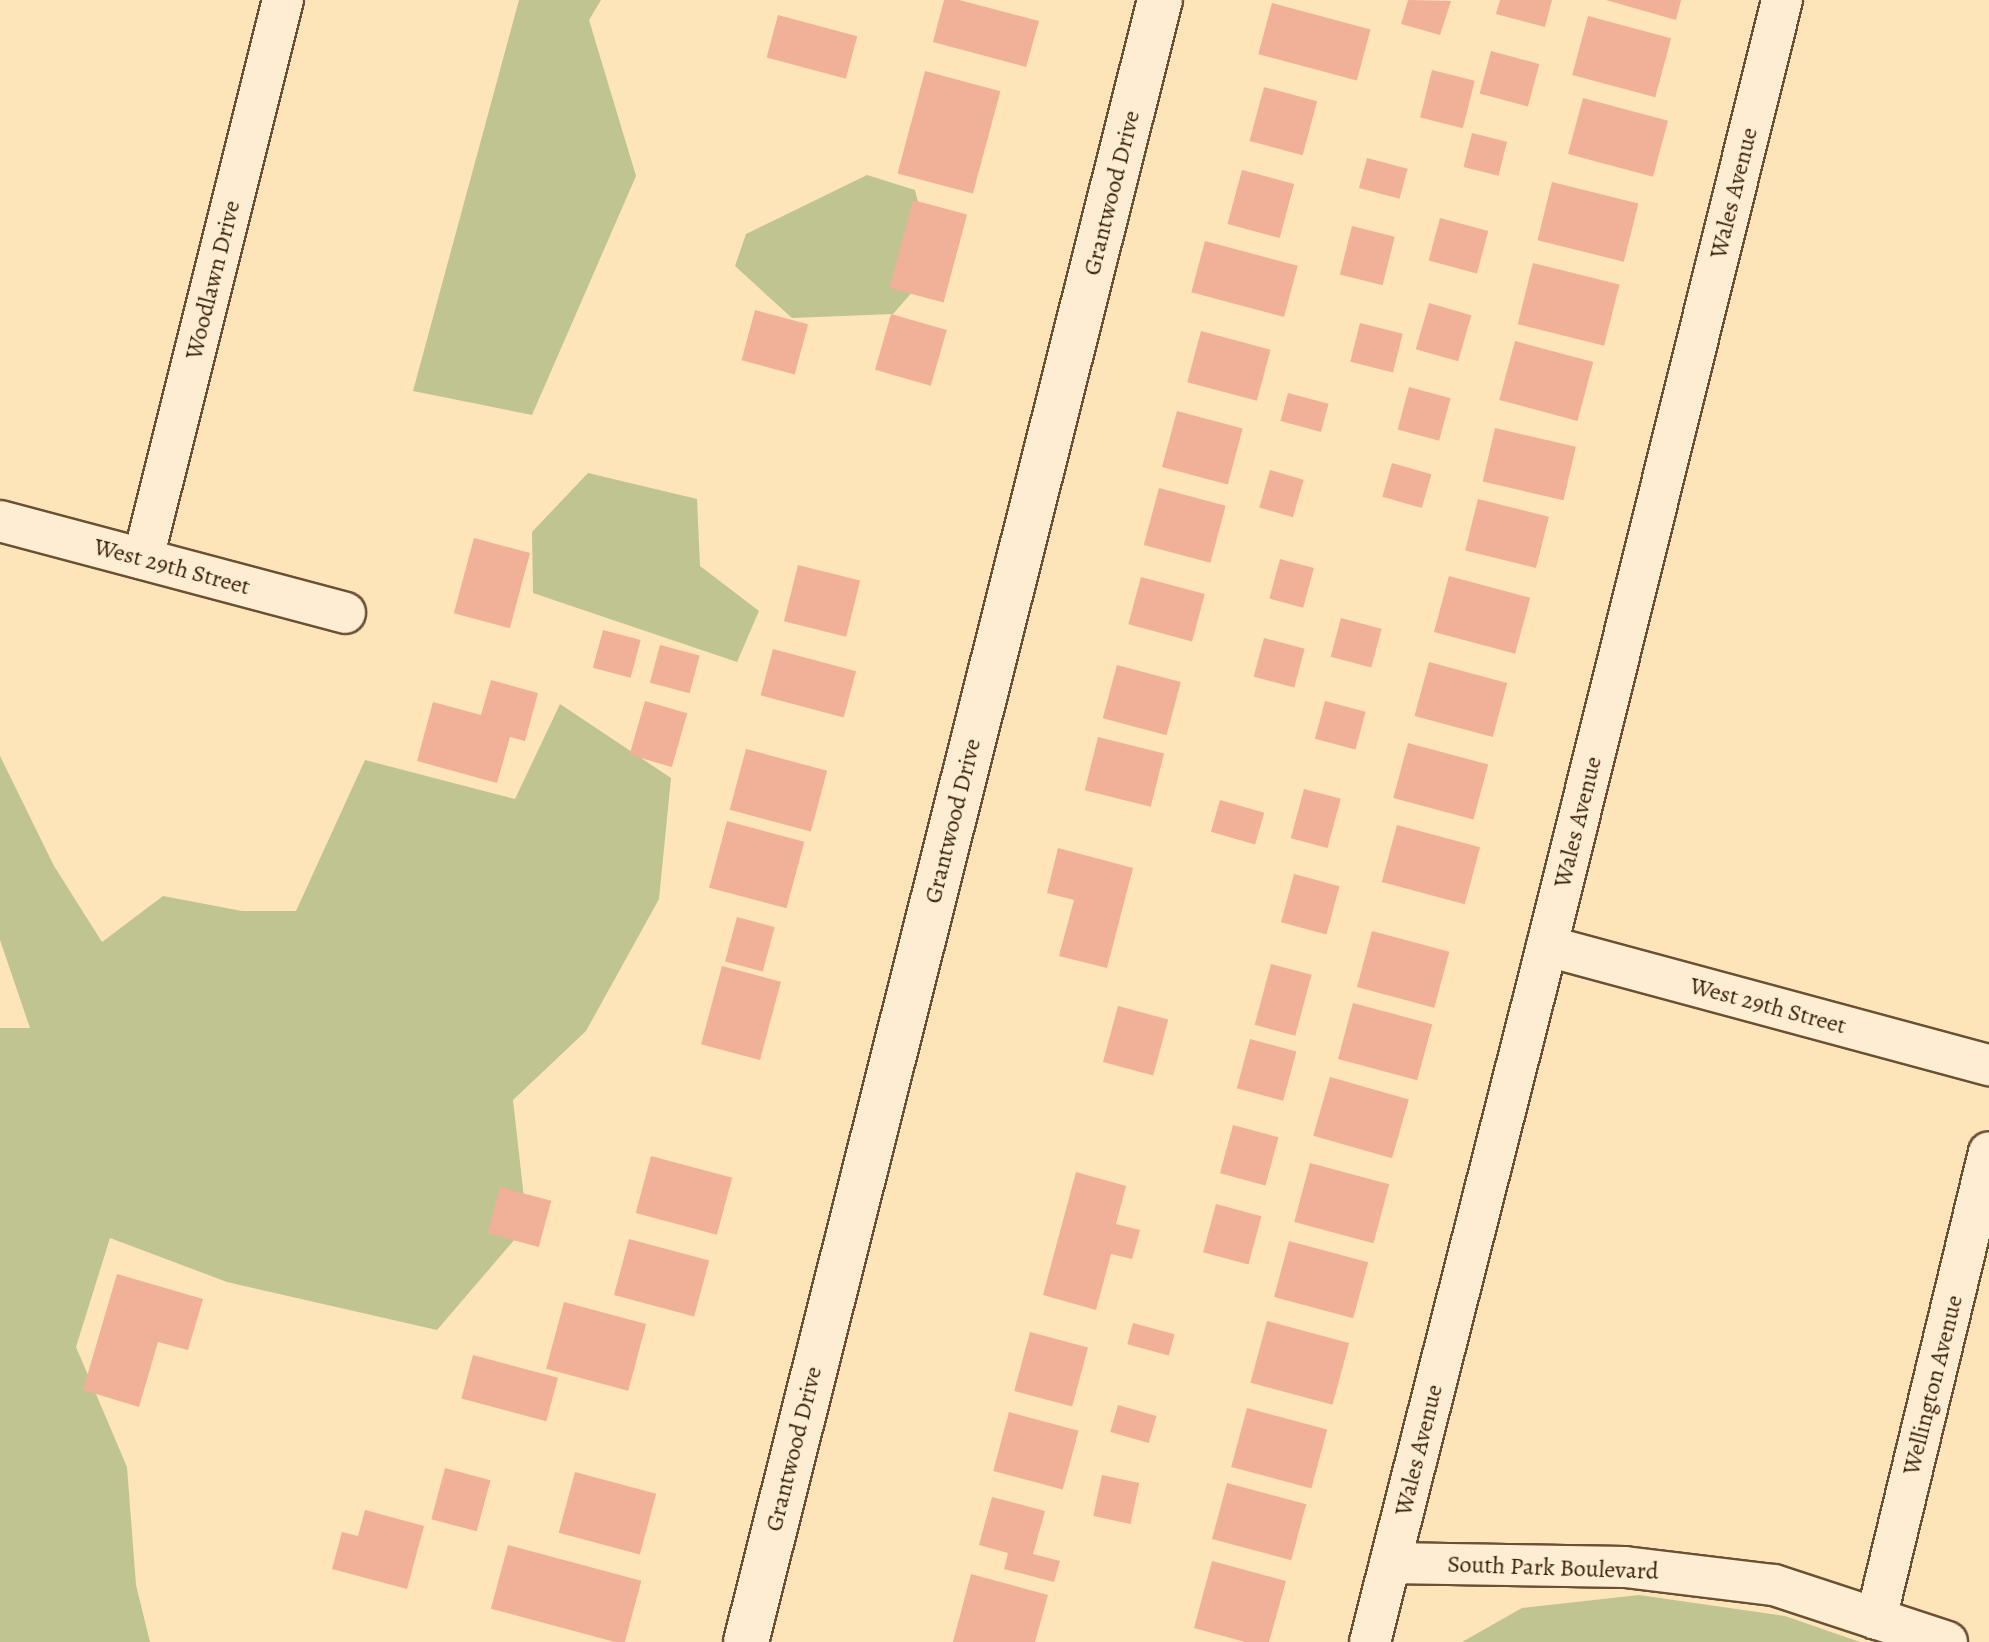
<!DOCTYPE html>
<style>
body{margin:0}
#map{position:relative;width:1989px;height:1642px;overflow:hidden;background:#fee4b9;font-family:Alegreya,serif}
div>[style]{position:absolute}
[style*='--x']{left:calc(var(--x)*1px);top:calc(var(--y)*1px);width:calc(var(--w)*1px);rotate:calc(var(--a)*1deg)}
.green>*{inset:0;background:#bfc490}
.building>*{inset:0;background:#f1b098;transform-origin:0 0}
.roads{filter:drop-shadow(2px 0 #6a5034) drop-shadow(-2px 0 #6a5034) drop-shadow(0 2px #6a5034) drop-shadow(0 -2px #6a5034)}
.street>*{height:40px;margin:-20px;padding:0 20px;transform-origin:20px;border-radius:20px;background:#feedd2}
.secondary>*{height:44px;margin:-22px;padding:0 22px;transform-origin:22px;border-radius:22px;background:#feedd2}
span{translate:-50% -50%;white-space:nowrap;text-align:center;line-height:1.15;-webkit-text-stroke:6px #feedd2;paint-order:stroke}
.street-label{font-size:24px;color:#391e07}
</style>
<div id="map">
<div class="green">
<i style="clip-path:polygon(519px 0,601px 0,589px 20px,636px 176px,532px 415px,413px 391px)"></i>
<i style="clip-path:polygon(867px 175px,915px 190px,934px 267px,893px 314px,792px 318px,735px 266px,746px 234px)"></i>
<i style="clip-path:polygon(588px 473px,697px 499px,700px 566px,759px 611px,737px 662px,533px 593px,532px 532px)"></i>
<i style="clip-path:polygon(560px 704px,671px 778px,659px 899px,586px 1031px,513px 1100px,527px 1225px,437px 1330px,227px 1282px,110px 1238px,76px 1347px,127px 1467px,136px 1585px,150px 1642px,0 1642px,0 1028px,30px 1028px,0 940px,0 756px,54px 866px,102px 942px,163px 896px,242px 911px,296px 911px,365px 760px,515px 799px)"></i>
<i style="clip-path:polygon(1639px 1595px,1785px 1616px,1860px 1642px,1462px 1642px,1522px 1608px)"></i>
</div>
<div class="building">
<i style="clip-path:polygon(944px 0,959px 0,1039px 21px,1026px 67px,933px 42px)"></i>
<i style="clip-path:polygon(1408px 0,1451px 1px,1440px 35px,1401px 24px)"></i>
<i style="clip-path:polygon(1500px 0,1552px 0,1545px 27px,1496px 14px)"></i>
<i style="clip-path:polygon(1606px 0,1681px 0,1676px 20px)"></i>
<i style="left:1272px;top:3px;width:102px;height:53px;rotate:15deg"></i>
<i style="left:778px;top:15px;width:82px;height:44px;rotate:15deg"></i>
<i style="left:1588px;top:16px;width:86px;height:61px;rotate:15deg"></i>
<i style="left:1491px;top:51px;width:50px;height:44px;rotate:15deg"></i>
<i style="left:1432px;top:70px;width:44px;height:49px;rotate:14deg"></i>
<i style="left:925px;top:71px;width:78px;height:106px;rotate:15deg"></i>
<i style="left:1264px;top:87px;width:55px;height:56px;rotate:15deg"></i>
<i style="left:1583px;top:98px;width:88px;height:58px;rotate:15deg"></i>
<i style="left:1472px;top:133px;width:36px;height:35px;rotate:14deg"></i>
<i style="left:1367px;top:158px;width:42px;height:31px;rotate:15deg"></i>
<i style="left:1242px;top:170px;width:54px;height:56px;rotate:15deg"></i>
<i style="left:1552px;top:182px;width:89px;height:60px;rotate:14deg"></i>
<i style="left:913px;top:200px;width:56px;height:91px;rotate:15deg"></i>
<i style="left:1440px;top:218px;width:50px;height:44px;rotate:15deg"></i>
<i style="left:1352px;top:226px;width:44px;height:50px;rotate:14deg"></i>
<i style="left:1205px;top:241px;width:96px;height:53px;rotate:15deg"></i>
<i style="left:1533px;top:263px;width:89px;height:63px;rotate:14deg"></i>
<i style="left:1429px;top:303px;width:44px;height:48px;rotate:16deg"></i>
<i style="left:755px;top:310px;width:55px;height:52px;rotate:15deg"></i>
<i style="left:891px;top:314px;width:58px;height:58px;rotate:16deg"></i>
<i style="left:1360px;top:323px;width:44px;height:40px;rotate:14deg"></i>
<i style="left:1201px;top:331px;width:72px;height:53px;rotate:15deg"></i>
<i style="left:1515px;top:341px;width:81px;height:61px;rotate:15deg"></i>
<i style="left:1409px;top:387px;width:43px;height:44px;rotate:15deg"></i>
<i style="left:1288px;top:393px;width:42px;height:29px;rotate:15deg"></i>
<i style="left:1177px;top:411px;width:68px;height:58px;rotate:15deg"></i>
<i style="left:1495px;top:428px;width:83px;height:55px;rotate:13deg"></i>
<i style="left:1392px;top:463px;width:41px;height:35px;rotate:16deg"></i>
<i style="left:1270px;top:470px;width:35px;height:39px;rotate:16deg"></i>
<i style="left:1159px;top:488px;width:69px;height:59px;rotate:15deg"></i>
<i style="left:1478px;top:499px;width:73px;height:53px;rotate:14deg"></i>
<i style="left:474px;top:538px;width:58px;height:78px;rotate:15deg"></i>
<i style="left:1280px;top:559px;width:35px;height:41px;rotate:15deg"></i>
<i style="left:798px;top:565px;width:64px;height:58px;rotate:14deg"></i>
<i style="left:1449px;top:576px;width:84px;height:58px;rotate:15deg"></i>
<i style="left:1141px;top:577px;width:66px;height:49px;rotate:15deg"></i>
<i style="left:1341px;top:618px;width:42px;height:40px;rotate:15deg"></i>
<i style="left:603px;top:630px;width:39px;height:39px;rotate:15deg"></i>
<i style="left:1264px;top:638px;width:42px;height:40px;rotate:15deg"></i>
<i style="left:660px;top:645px;width:41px;height:39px;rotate:15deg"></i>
<i style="left:773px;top:649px;width:86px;height:48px;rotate:15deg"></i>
<i style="left:1429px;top:662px;width:81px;height:56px;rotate:15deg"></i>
<i style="left:1117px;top:665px;width:66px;height:55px;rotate:15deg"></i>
<i style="clip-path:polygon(491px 680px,538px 693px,525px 741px,510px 737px,497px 783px,417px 761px,433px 702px,481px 715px)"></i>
<i style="left:645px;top:701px;width:44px;height:56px;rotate:16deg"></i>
<i style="left:1325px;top:701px;width:42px;height:39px;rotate:15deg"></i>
<i style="left:1098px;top:737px;width:68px;height:55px;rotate:14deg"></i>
<i style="left:1408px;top:743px;width:83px;height:57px;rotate:15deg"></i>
<i style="left:746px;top:749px;width:84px;height:63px;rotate:15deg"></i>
<i style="left:1304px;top:789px;width:38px;height:51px;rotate:15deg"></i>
<i style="left:1220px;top:800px;width:46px;height:33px;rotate:16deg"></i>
<i style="left:727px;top:821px;width:80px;height:69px;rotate:15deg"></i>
<i style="left:1397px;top:825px;width:86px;height:59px;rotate:15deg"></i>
<i style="clip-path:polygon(1058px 848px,1133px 868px,1107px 968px,1059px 956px,1074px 900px,1047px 893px)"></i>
<i style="left:1294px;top:874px;width:47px;height:50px;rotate:15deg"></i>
<i style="left:737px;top:917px;width:39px;height:46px;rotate:15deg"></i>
<i style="left:1372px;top:931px;width:80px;height:58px;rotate:15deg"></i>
<i style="left:1271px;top:964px;width:42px;height:63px;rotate:15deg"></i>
<i style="left:722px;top:966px;width:61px;height:81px;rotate:15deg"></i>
<i style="left:1353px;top:1003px;width:82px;height:58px;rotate:15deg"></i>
<i style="left:1118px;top:1006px;width:52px;height:58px;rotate:15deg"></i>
<i style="left:1250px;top:1039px;width:48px;height:51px;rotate:15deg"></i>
<i style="left:1330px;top:1077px;width:82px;height:61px;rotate:16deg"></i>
<i style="left:1233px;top:1125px;width:47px;height:50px;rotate:15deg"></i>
<i style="left:651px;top:1156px;width:84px;height:59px;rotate:15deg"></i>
<i style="left:1310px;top:1163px;width:82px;height:61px;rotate:15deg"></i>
<i style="clip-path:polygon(1076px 1172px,1126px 1186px,1116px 1224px,1140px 1230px,1132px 1259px,1111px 1254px,1096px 1310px,1043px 1295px)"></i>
<i style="left:500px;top:1187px;width:53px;height:48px;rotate:15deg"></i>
<i style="left:1216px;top:1204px;width:47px;height:50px;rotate:15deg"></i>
<i style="left:629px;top:1239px;width:83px;height:58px;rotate:15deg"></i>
<i style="left:1289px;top:1241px;width:82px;height:58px;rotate:15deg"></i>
<i style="clip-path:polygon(117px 1274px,203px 1299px,188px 1350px,158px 1342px,139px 1407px,83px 1390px)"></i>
<i style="left:564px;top:1302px;width:85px;height:69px;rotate:15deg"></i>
<i style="left:1267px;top:1321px;width:85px;height:64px;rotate:15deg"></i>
<i style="left:1133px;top:1323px;width:43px;height:22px;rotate:15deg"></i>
<i style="left:1030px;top:1332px;width:60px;height:61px;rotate:15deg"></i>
<i style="left:473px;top:1355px;width:88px;height:45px;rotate:15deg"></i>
<i style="left:1118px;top:1405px;width:40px;height:28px;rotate:16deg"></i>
<i style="left:1247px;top:1408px;width:83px;height:61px;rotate:15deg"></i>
<i style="left:1009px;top:1412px;width:72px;height:61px;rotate:15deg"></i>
<i style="left:445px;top:1468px;width:47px;height:53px;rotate:15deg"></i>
<i style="left:575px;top:1472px;width:84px;height:63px;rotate:15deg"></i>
<i style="left:1102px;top:1475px;width:38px;height:42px;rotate:12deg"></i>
<i style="left:1227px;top:1483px;width:82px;height:58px;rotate:15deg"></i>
<i style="clip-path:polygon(992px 1497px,1045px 1511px,1033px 1554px,1060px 1561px,1054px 1582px,1004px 1569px,1008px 1553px,979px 1545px)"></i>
<i style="clip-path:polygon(365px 1510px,424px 1526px,407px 1589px,332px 1569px,342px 1532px,358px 1536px)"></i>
<i style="left:508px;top:1545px;width:138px;height:66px;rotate:15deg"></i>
<i style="clip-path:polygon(1212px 1561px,1286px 1581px,1269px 1642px,1245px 1642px,1194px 1628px)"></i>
<i style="clip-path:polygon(971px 1574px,1048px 1595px,1035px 1642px,953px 1642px)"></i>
</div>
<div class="roads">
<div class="street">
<i style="--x:0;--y:521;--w:357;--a:14.9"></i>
<i style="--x:143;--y:559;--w:576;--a:-75.94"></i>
<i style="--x:1547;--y:946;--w:458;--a:15.1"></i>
<i style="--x:1390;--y:1563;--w:235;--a:1"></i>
<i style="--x:1625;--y:1567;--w:150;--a:6.9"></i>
<i style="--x:1774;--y:1585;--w:182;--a:18.2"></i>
<i style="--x:1876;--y:1619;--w:480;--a:-76.4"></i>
<i style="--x:1370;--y:1642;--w:718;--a:-75.73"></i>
<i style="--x:1547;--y:946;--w:975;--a:-76.05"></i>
</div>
<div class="secondary">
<i style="--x:746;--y:1642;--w:1693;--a:-75.85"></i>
</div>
</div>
<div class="street-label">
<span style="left:1112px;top:193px;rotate:-76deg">Grantwood Drive</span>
<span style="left:1734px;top:193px;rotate:-76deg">Wales Avenue</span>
<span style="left:213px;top:280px;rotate:-76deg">Woodlawn Drive</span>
<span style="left:172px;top:567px;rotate:15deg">West 29th Street</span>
<span style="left:953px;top:821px;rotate:-76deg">Grantwood Drive</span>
<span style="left:1578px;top:822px;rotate:-76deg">Wales Avenue</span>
<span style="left:1768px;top:1006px;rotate:15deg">West 29th Street</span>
<span style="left:1933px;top:1385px;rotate:-76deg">Wellington Avenue</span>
<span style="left:794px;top:1449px;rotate:-76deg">Grantwood Drive</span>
<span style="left:1419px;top:1450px;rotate:-76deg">Wales Avenue</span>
<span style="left:1553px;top:1568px;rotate:2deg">South Park Boulevard</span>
</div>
</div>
